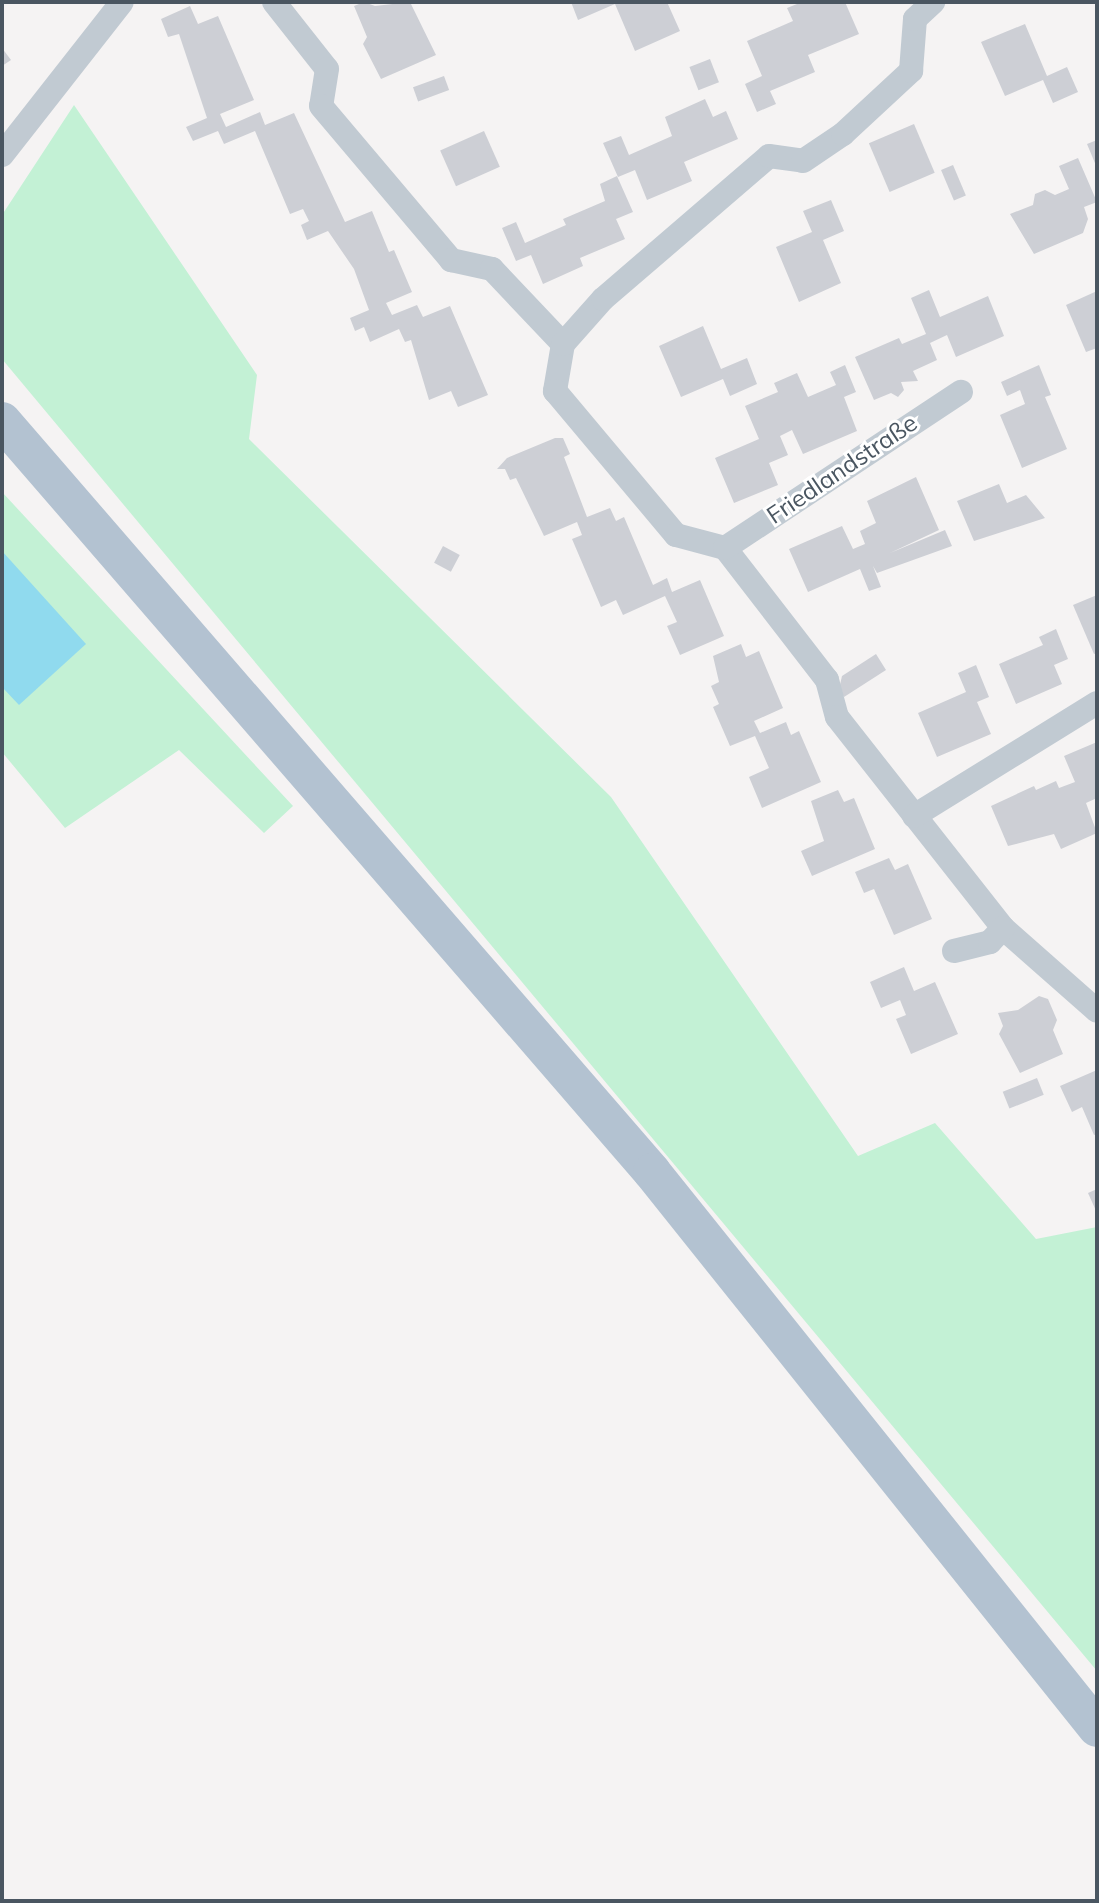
<!DOCTYPE html>
<meta charset="utf-8">
<style>
body{margin:0}
#map{position:relative;width:1099px;height:1903px;overflow:hidden;background:#f5f3f3;font-family:Mulish,sans-serif}
div>[style]{position:absolute}
[style*='--x']{left:calc(var(--x)*1px);top:calc(var(--y)*1px);width:calc(var(--w)*1px);rotate:calc(var(--a)*1deg)}
.green>*{inset:0;background:#c3f1d5}
.water>*{inset:0;background:#90daee}
.building>*{inset:0;background:#cdcfd5;transform-origin:0 0}
.minor>*{height:24px;margin:-12px;padding:0 12px;transform-origin:12px;border-radius:12px;background:#c1cad2}
.primary>*{height:38px;margin:-19px;padding:0 19px;transform-origin:19px;border-radius:19px;background:#b3c2d1}
span{translate:-50% -50%;white-space:nowrap;text-align:center;line-height:1.15;-webkit-text-stroke:6px #fff;paint-order:stroke}
.street-label{font-size:24px;color:#4a5661}
.frame{position:absolute;inset:0;border:4px solid #4a5661;pointer-events:none}
</style>
<div id="map">
<div class="green">
<i style="clip-path:polygon(74px 105px,257px 375px,249px 439px,611px 797px,858px 1156px,935px 1123px,1036px 1239px,1097px 1227px,1097px 1671px,2px 359px,2px 215px)"></i>
<i style="clip-path:polygon(2px 492px,293px 806px,264px 833px,179px 750px,65px 828px,2px 752px)"></i>
</div>
<div class="water">
<i style="clip-path:polygon(2px 551px,86px 644px,19px 705px,2px 687px)"></i>
</div>
<div class="building">
<i style="clip-path:polygon(364px 2px,375px 6px,410px 2px,436px 55px,381px 79px,363px 44px,367px 37px,354px 6px)"></i>
<i style="clip-path:polygon(571px 2px,667px 2px,680px 31px,635px 51px,615px 4px,578px 20px)"></i>
<i style="clip-path:polygon(802px 2px,845px 2px,859px 34px,808px 55px,815px 72px,770px 91px,776px 104px,757px 112px,745px 84px,762px 76px,747px 41px,793px 21px,787px 8px)"></i>
<i style="clip-path:polygon(190px 6px,198px 24px,218px 16px,254px 100px,220px 114px,226px 127px,260px 112px,265px 125px,294px 113px,345px 222px,372px 211px,389px 252px,394px 250px,412px 292px,386px 303px,392px 315px,417px 305px,423px 317px,450px 306px,488px 395px,458px 407px,451px 391px,429px 400px,411px 340px,405px 342px,399px 329px,370px 342px,364px 327px,355px 331px,350px 318px,369px 310px,354px 269px,328px 231px,307px 240px,301px 225px,309px 221px,303px 209px,290px 214px,255px 131px,224px 144px,218px 131px,193px 141px,186px 127px,207px 118px,179px 34px,168px 37px,161px 19px)"></i>
<i style="clip-path:polygon(1025px 24px,1047px 76px,1067px 67px,1078px 92px,1053px 103px,1043px 80px,1005px 96px,981px 42px)"></i>
<i style="clip-path:polygon(2px 48px,11px 60px,2px 66px)"></i>
<i style="left:710px;top:59px;width:25px;height:22px;rotate:69deg"></i>
<i style="left:444px;top:76px;width:15px;height:33px;rotate:70deg"></i>
<i style="clip-path:polygon(705px 99px,713px 117px,726px 111px,738px 139px,684px 162px,692px 181px,647px 200px,635px 170px,618px 177px,603px 143px,621px 136px,629px 155px,672px 136px,665px 117px)"></i>
<i style="left:914px;top:124px;width:53px;height:49px;rotate:67deg"></i>
<i style="left:484px;top:131px;width:39px;height:48px;rotate:66deg"></i>
<i style="clip-path:polygon(1097px 140px,1097px 168px,1087px 144px)"></i>
<i style="clip-path:polygon(1078px 158px,1097px 202px,1084px 207px,1088px 219px,1083px 233px,1034px 254px,1010px 214px,1033px 205px,1035px 194px,1045px 190px,1055px 195px,1069px 189px,1059px 166px)"></i>
<i style="left:953px;top:165px;width:33px;height:13px;rotate:67deg"></i>
<i style="clip-path:polygon(617px 176px,633px 212px,616px 219px,625px 239px,580px 258px,583px 266px,543px 284px,531px 255px,516px 261px,502px 228px,516px 222px,525px 243px,566px 225px,563px 219px,605px 201px,600px 184px)"></i>
<i style="clip-path:polygon(831px 200px,844px 231px,823px 240px,841px 283px,799px 302px,776px 247px,812px 232px,803px 211px)"></i>
<i style="clip-path:polygon(929px 290px,940px 317px,988px 296px,1004px 336px,956px 357px,947px 335px,930px 343px,937px 360px,913px 371px,918px 381px,901px 382px,904px 390px,898px 397px,891px 393px,874px 400px,855px 357px,899px 338px,902px 344px,926px 334px,911px 298px)"></i>
<i style="clip-path:polygon(1097px 291px,1097px 348px,1086px 352px,1066px 305px)"></i>
<i style="clip-path:polygon(703px 326px,721px 369px,747px 358px,757px 384px,730px 396px,723px 379px,681px 397px,659px 346px)"></i>
<i style="clip-path:polygon(845px 365px,856px 392px,844px 397px,857px 431px,803px 454px,792px 430px,780px 436px,788px 455px,769px 463px,778px 485px,734px 503px,715px 458px,759px 439px,745px 406px,778px 392px,774px 383px,797px 373px,808px 397px,836px 385px,830px 372px)"></i>
<i style="clip-path:polygon(1039px 365px,1051px 395px,1045px 397px,1067px 449px,1022px 468px,1000px 415px,1025px 404px,1020px 390px,1007px 396px,1001px 382px)"></i>
<i style="clip-path:polygon(555px 438px,563px 438px,570px 454px,564px 457px,587px 517px,610px 508px,616px 521px,624px 517px,653px 585px,667px 578px,672px 592px,700px 580px,724px 636px,680px 655px,667px 626px,677px 622px,665px 596px,623px 615px,616px 600px,601px 607px,572px 539px,582px 535px,577px 522px,544px 536px,516px 478px,510px 480px,505px 469px,497px 469px,507px 458px)"></i>
<i style="clip-path:polygon(916px 477px,939px 530px,890px 553px,945px 530px,952px 546px,877px 573px,873px 566px,881px 587px,869px 591px,860px 569px,808px 592px,789px 549px,842px 526px,853px 549px,865px 544px,860px 531px,876px 523px,867px 501px)"></i>
<i style="clip-path:polygon(999px 484px,1007px 503px,1026px 495px,1045px 518px,974px 541px,957px 501px)"></i>
<i style="left:443px;top:546px;width:19px;height:19px;rotate:28deg"></i>
<i style="clip-path:polygon(1097px 595px,1097px 653px,1094px 654px,1073px 605px)"></i>
<i style="clip-path:polygon(1056px 629px,1068px 659px,1054px 665px,1062px 684px,1016px 704px,999px 664px,1043px 645px,1039px 637px)"></i>
<i style="clip-path:polygon(741px 644px,746px 657px,759px 651px,783px 708px,754px 721px,760px 733px,786px 722px,791px 735px,799px 731px,821px 782px,762px 808px,749px 777px,769px 768px,755px 736px,730px 746px,713px 707px,719px 704px,711px 686px,719px 682px,713px 656px)"></i>
<i style="clip-path:polygon(876px 654px,886px 670px,844px 697px,839px 689px,842px 676px)"></i>
<i style="clip-path:polygon(976px 665px,989px 697px,977px 702px,991px 734px,937px 757px,918px 713px,966px 692px,958px 673px)"></i>
<i style="clip-path:polygon(1097px 742px,1097px 798px,1086px 803px,1097px 833px,1061px 849px,1054px 834px,1008px 846px,991px 806px,1034px 786px,1036px 790px,1056px 781px,1059px 788px,1075px 782px,1064px 756px)"></i>
<i style="clip-path:polygon(838px 790px,844px 802px,854px 798px,875px 849px,812px 876px,801px 851px,824px 841px,811px 801px)"></i>
<i style="clip-path:polygon(889px 858px,895px 870px,908px 864px,932px 919px,894px 935px,874px 889px,864px 893px,855px 872px)"></i>
<i style="clip-path:polygon(904px 967px,914px 991px,935px 982px,958px 1034px,911px 1054px,896px 1019px,906px 1015px,900px 1000px,881px 1008px,870px 982px)"></i>
<i style="clip-path:polygon(1039px 996px,1048px 999px,1057px 1020px,1053px 1030px,1063px 1054px,1020px 1073px,999px 1034px,1003px 1026px,998px 1013px,1018px 1010px)"></i>
<i style="clip-path:polygon(1097px 1070px,1097px 1134px,1094px 1135px,1082px 1107px,1072px 1112px,1060px 1086px)"></i>
<i style="left:1037px;top:1078px;width:18px;height:37px;rotate:68deg"></i>
<i style="clip-path:polygon(1097px 1189px,1097px 1213px,1088px 1193px)"></i>
</div>
<div class="minor">
<i style="--x:274;--y:2;--w:85;--a:51.7"></i>
<i style="--x:327;--y:69;--w:37;--a:99"></i>
<i style="--x:321;--y:106;--w:202;--a:49.8"></i>
<i style="--x:451;--y:260;--w:42;--a:12.4"></i>
<i style="--x:492;--y:269;--w:103;--a:46.6"></i>
<i style="--x:563;--y:344;--w:48;--a:99.7"></i>
<i style="--x:555;--y:391;--w:188;--a:50"></i>
<i style="--x:676;--y:535;--w:51;--a:14.9"></i>
<i style="--x:725;--y:548;--w:167;--a:52.3"></i>
<i style="--x:827;--y:680;--w:38;--a:75"></i>
<i style="--x:837;--y:717;--w:268;--a:51.8"></i>
<i style="--x:1003;--y:928;--w:125;--a:41.4"></i>
<i style="--x:2;--y:155;--w:194;--a:-51.9"></i>
<i style="--x:563;--y:344;--w:60;--a:-48.4"></i>
<i style="--x:603;--y:299;--w:219;--a:-40.7"></i>
<i style="--x:769;--y:156;--w:34;--a:8"></i>
<i style="--x:803;--y:161;--w:48;--a:-34"></i>
<i style="--x:843;--y:134;--w:93;--a:-42.8"></i>
<i style="--x:911;--y:71;--w:52;--a:-85.6"></i>
<i style="--x:915;--y:19;--w:25;--a:-43"></i>
<i style="--x:725;--y:548;--w:283;--a:-33.5"></i>
<i style="--x:914;--y:816;--w:215;--a:-31.7"></i>
<i style="--x:954;--y:951;--w:37;--a:-14"></i>
<i style="--x:990;--y:942;--w:19;--a:-47"></i>
</div>
<div class="primary">
<i style="--x:2;--y:421;--w:993;--a:49.12"></i>
<i style="--x:652;--y:1172;--w:712;--a:51.33"></i>
</div>
<div class="street-label">
<span style="left:842px;top:469px;rotate:-34deg">Friedlandstraße</span>
</div>
<div class="frame"></div>
</div>
